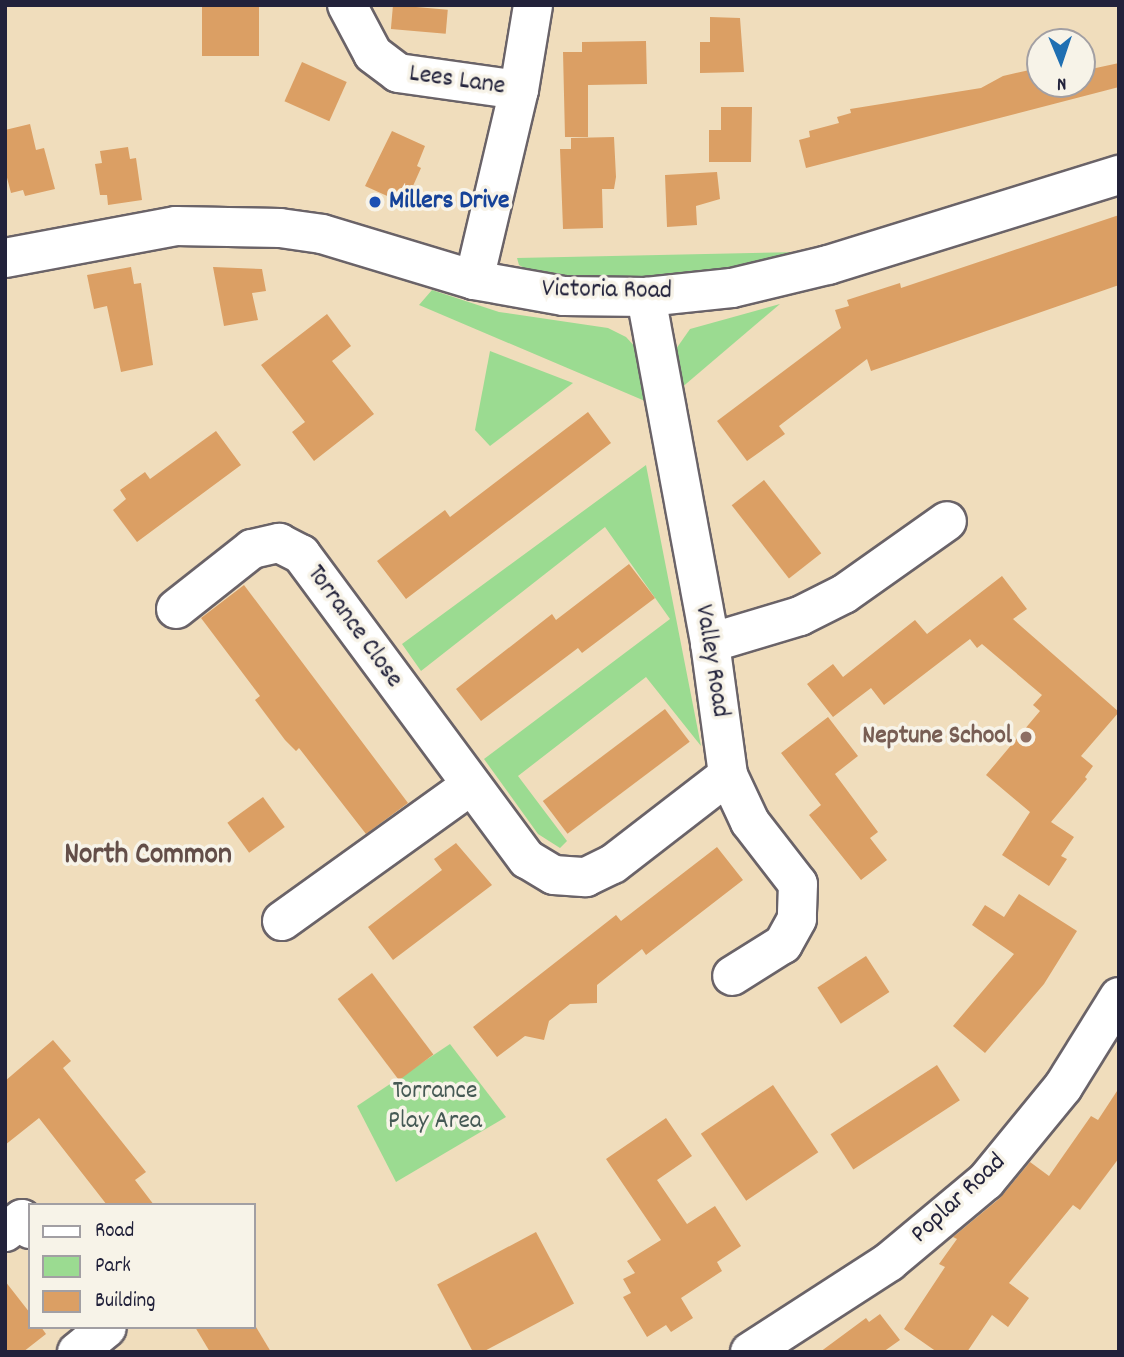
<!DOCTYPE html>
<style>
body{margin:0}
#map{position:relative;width:1124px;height:1357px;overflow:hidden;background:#f0ddbc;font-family:Dekko,sans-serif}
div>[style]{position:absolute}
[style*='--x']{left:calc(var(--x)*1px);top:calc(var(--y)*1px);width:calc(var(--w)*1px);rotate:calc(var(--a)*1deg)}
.green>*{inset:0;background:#9bdb91}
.building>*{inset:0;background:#db9f64;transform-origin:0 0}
.roads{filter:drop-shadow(2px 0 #6a6368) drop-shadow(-2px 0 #6a6368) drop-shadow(0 2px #6a6368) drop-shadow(0 -2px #6a6368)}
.minor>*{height:38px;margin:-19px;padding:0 19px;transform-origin:19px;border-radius:19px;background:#fff}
.dots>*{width:19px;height:19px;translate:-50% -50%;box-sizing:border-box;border:4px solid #f7f3e8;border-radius:50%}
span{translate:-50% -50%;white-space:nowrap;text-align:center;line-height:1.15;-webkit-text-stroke:7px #f7f3e8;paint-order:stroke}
.street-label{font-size:26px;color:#22223b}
.transit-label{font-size:26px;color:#164399;font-weight:700}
.left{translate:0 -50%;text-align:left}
.education-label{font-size:26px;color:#785e54;font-weight:700}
.right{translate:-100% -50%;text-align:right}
.park-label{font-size:26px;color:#465a55}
.quarter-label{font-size:30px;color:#634e49;font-weight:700}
.frame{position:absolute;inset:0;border:7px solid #22223b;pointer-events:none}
.legend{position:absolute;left:28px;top:1203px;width:228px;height:126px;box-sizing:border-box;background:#f7f3e8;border:2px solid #a29fa3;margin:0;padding:9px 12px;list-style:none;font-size:21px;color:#22223b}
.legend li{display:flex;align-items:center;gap:14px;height:35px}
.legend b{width:35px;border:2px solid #a29fa3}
.north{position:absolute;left:1026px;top:28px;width:70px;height:70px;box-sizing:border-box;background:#f7f3e8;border:2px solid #a29fa3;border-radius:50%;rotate:178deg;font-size:19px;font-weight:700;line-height:28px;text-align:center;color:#22223b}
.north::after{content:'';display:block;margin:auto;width:24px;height:32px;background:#1f6fb2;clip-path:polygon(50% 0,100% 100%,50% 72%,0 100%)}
</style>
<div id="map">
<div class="green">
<i style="clip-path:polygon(801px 252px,744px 271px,601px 284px,535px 274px,519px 265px,517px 258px)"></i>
<i style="clip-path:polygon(432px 290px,499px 312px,608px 328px,626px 337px,638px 350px,652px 404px,419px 305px)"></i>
<i style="clip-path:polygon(780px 304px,680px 389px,673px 365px,676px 349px,690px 329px)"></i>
<i style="clip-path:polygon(490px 351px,573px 383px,490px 446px,475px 430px)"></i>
<i style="clip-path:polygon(646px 465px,701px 746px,646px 677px,518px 776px,567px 841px,560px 848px,538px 834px,484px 759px,670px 619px,605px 527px,421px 671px,402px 644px)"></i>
<i style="clip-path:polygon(450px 1044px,506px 1117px,396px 1182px,357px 1106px)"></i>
</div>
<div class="building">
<i style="left:202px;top:5px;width:57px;height:51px"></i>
<i style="left:393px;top:5px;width:55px;height:24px;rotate:5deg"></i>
<i style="clip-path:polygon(710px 17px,740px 18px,744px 72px,700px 73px,700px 42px,710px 42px)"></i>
<i style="clip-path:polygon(646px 41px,647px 84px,588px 85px,588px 137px,565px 137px,563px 52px,582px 52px,582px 42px)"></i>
<i style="left:302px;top:62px;width:49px;height:43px;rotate:24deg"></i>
<i style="clip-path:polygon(1119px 63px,1119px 87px,806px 168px,799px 140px,810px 137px,809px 131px,839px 123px,837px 117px,851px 113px,850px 109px,981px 88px,1003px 76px,1034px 69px,1040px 73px,1040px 84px,1082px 84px,1082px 71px)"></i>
<i style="clip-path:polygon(721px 107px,752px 107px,751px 162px,709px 162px,709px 130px,721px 130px)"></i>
<i style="clip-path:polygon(30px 124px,36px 150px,44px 148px,55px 189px,25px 196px,23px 190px,11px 193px,5px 170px,5px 130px)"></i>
<i style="clip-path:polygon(392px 131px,425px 146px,417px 166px,421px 168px,405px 204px,365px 186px)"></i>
<i style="clip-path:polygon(614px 137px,616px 177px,614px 189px,602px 189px,603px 228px,563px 229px,560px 149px,571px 149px,571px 138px)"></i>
<i style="clip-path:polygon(128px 147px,130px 159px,136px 158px,142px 200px,108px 205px,107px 195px,100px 195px,95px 164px,102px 163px,100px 151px)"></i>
<i style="clip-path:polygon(717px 172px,720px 199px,696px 206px,697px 225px,667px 227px,665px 175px)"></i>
<i style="clip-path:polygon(1119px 215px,1119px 285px,871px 371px,867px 359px,779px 426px,785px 434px,747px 461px,717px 421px,841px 328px,835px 310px,849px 306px,847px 300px,900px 283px,901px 288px)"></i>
<i style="clip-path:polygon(131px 267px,134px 284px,141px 283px,153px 365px,121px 372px,107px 306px,94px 309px,87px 275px)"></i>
<i style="clip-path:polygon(213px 267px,262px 269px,266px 291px,252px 293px,258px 320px,224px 326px)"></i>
<i style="clip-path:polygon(327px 314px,351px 346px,332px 361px,374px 414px,314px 461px,292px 432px,305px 422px,261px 365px)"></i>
<i style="clip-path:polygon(588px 412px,611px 443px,406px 599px,377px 561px,445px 510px,450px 517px)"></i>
<i style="clip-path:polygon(216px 431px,241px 465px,137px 542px,113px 510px,126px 499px,120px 490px,145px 472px,150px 479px)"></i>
<i style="left:764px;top:480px;width:93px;height:41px;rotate:52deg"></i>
<i style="clip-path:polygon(629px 564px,655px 598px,582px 653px,578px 648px,481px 721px,456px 689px,552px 614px,556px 620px)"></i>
<i style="clip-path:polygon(1002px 576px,1027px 609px,1013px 619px,1119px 712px,1081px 756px,1093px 766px,1085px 777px,1087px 779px,1051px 822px,1074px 837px,1061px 856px,1067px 859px,1049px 886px,1002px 855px,1030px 812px,986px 775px,1040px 711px,1033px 705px,1042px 695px,982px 644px,977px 648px,970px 639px,884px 705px,871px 688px,833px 717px,807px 684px,833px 664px,843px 677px,915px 620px,927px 634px)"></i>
<i style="clip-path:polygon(244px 585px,408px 803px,366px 834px,299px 748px,296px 751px,285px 740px,255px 700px,260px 696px,201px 618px)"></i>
<i style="left:665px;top:709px;width:41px;height:153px;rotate:53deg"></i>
<i style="clip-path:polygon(828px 717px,858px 756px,835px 774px,878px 832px,870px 838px,887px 860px,861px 880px,809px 815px,821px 805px,781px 753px)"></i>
<i style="left:263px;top:797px;width:37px;height:44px;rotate:54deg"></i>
<i style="clip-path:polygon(456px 843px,492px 885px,393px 960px,368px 927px,442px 870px,434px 859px)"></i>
<i style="clip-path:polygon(717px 847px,743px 880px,646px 955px,642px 949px,597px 985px,597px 1003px,570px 1004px,549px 1021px,544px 1040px,525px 1036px,497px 1057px,473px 1027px,616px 915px,621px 921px)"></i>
<i style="clip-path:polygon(1019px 894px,1077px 931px,1044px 984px,985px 1053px,953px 1026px,1014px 954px,972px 925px,985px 905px,1004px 917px)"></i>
<i style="left:866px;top:956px;width:43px;height:58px;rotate:57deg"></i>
<i style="left:372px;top:973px;width:102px;height:43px;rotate:53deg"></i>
<i style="clip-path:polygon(53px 1040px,71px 1061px,63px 1068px,146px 1172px,135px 1180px,154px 1205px,107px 1205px,39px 1118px,5px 1145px,5px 1081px)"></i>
<i style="left:937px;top:1065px;width:42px;height:127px;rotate:57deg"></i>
<i style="left:773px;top:1085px;width:81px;height:87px;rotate:56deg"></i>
<i style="clip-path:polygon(1119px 1088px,1119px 1158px,1080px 1210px,1073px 1205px,1009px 1283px,1029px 1298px,1008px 1327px,992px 1315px,967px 1352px,937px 1352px,904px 1329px,945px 1267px,939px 1264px,957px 1239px,953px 1237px,1000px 1198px,1030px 1162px,1049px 1176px,1091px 1116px,1098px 1120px)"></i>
<i style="clip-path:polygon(666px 1118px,692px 1156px,657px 1180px,687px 1224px,715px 1206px,741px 1246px,717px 1262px,722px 1271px,681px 1298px,693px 1318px,671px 1332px,666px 1325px,647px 1337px,623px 1297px,631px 1293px,623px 1279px,635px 1273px,627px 1261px,661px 1240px,606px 1159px)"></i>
<i style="left:536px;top:1232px;width:81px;height:112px;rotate:62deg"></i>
<i style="clip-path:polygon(5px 1281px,30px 1313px,30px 1327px,41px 1327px,46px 1334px,23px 1352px,5px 1352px)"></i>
<i style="clip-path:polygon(880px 1314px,900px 1340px,883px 1352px,820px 1352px,866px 1318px,869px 1322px)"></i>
<i style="clip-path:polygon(195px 1327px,256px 1327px,271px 1352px,210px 1352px)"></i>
</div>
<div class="roads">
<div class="minor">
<i style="--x:347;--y:5;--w:55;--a:62"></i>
<i style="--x:373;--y:54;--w:31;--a:37"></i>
<i style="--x:398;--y:73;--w:122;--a:8"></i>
<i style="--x:5;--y:258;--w:174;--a:-10.6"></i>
<i style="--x:176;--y:226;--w:104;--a:1.1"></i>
<i style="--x:280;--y:228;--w:42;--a:8.1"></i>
<i style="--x:322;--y:234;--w:159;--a:16.8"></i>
<i style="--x:474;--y:280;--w:91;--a:10.1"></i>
<i style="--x:564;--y:296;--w:82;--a:0.7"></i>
<i style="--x:646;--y:297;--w:86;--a:-6"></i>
<i style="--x:732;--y:288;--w:99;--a:-13.5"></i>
<i style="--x:828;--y:265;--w:305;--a:-17.2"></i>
<i style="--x:474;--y:280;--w:195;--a:-76.7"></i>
<i style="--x:519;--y:90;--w:86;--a:-80.6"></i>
<i style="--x:646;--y:297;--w:352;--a:79.5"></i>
<i style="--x:710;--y:643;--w:133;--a:82.2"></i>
<i style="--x:728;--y:775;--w:52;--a:64.9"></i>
<i style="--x:750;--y:822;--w:78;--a:52.3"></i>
<i style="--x:798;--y:884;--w:35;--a:92"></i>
<i style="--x:797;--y:919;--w:29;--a:119"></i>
<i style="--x:783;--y:944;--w:60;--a:147.9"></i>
<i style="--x:176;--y:609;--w:97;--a:-38.3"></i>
<i style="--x:252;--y:549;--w:28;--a:-13"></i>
<i style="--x:279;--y:543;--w:25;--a:27"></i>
<i style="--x:301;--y:554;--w:380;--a:53.5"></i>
<i style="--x:527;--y:859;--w:31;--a:31"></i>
<i style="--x:554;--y:875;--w:32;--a:4"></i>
<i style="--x:586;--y:877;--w:30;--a:-26"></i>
<i style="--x:613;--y:864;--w:145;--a:-37.7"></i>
<i style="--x:710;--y:643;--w:94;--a:-16.7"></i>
<i style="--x:800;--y:616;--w:49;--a:-26.6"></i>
<i style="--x:844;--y:594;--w:126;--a:-35.3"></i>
<i style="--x:282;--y:921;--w:231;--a:-35.7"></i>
<i style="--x:5;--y:1232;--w:21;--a:-37"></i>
<i style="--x:22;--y:1219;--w:13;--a:51"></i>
<i style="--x:77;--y:1352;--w:38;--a:-39"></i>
<i style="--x:750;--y:1352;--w:166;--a:-32.9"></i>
<i style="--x:889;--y:1262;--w:126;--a:-39.9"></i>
<i style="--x:986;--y:1181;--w:122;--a:-50.7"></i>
<i style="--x:1063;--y:1087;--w:106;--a:-58.1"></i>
</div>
</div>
<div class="dots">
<i style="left:375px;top:202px;background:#1a4fb4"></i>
<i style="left:1026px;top:737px;background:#8d6e63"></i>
</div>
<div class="street-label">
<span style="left:457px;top:81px;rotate:8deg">Lees Lane</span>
<span style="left:607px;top:291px;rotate:1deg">Victoria Road</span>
<span style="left:354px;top:627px;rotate:54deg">Torrance Close</span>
<span style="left:711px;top:661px;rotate:81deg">Valley Road</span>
<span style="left:959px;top:1199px;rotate:-43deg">Poplar Road</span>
</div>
<div class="transit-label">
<span class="left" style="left:389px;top:202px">Millers Drive</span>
</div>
<div class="education-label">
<span class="right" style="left:1012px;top:737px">Neptune School</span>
</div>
<div class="park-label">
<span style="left:435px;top:1107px">Torrance<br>Play Area</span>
</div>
<div class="quarter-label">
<span style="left:148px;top:857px">North Common</span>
</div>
<div class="frame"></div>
<ul class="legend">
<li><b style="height:9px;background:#fff"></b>Road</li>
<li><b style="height:19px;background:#9bdb91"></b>Park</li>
<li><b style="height:19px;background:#db9f64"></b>Building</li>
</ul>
<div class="north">N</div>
</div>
